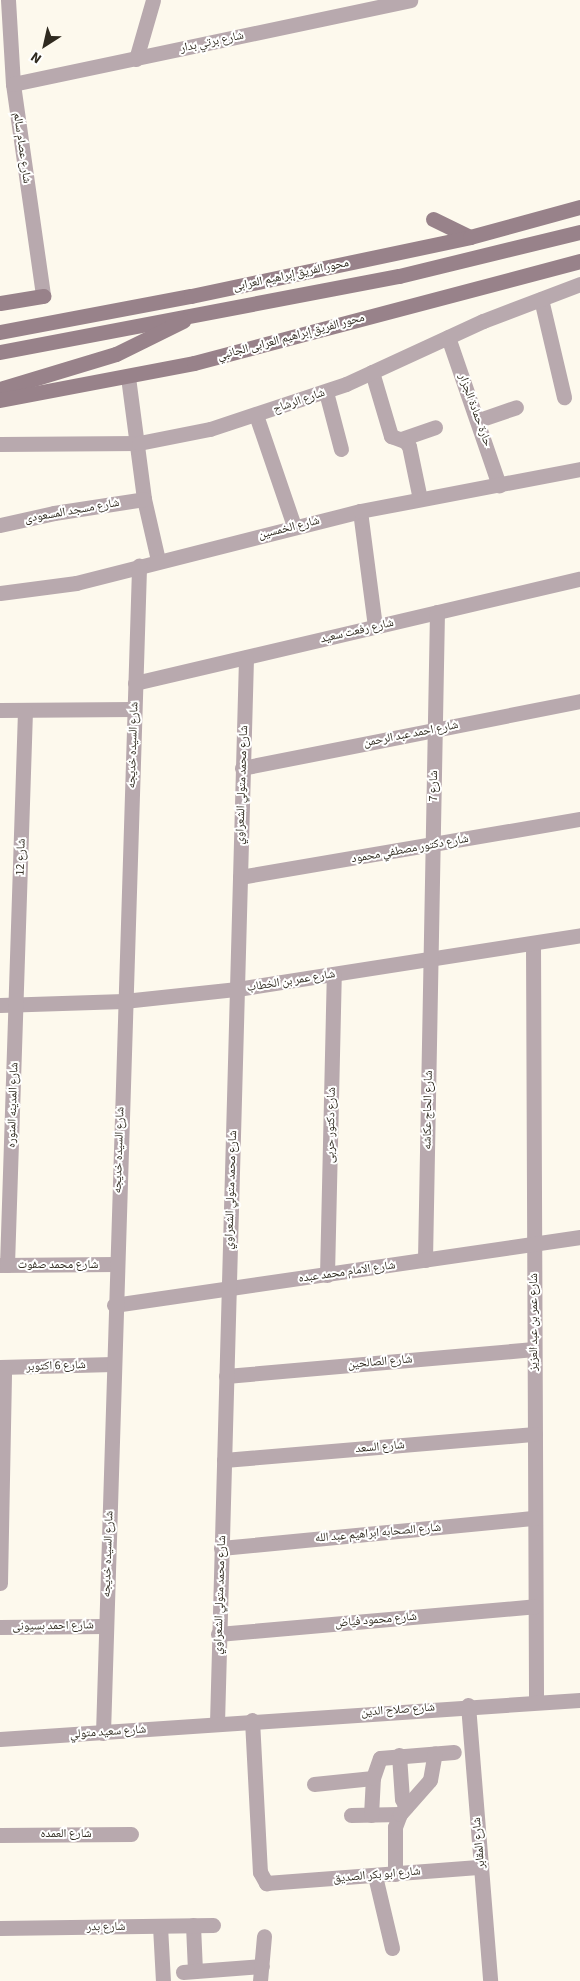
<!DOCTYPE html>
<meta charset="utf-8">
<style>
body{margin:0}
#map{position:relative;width:580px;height:1981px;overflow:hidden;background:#fdf9ed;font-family:"Source Sans 3","Noto Naskh Arabic",sans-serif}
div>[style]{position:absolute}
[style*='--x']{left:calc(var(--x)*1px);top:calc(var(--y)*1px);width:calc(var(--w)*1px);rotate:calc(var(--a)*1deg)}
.street>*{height:15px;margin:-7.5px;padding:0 7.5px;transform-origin:7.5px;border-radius:7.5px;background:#b8a9ae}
.secondary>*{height:15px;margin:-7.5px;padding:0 7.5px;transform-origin:7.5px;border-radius:7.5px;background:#98828a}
span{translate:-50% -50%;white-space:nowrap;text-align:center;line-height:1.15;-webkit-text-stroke:4px #fff;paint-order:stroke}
.street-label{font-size:12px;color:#2f2a1f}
.north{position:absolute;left:20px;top:20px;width:50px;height:50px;-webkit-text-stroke:4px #fff;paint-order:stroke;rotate:215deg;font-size:14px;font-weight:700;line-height:20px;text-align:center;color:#2f2a1f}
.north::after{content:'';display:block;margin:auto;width:18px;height:22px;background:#2f2a1f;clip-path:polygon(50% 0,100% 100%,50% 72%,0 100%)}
</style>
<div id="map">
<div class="street">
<i style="--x:8;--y:0;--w:84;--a:86.6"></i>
<i style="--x:13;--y:84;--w:214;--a:81.9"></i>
<i style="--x:136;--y:59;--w:61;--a:-73.9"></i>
<i style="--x:13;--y:84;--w:406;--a:-11.9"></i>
<i style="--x:541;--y:299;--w:101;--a:76.8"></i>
<i style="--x:448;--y:337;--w:157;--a:71"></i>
<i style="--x:372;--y:372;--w:67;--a:73.5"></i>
<i style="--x:391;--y:436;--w:15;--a:20"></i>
<i style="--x:405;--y:441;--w:6;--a:51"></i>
<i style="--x:409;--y:446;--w:54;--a:78.3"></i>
<i style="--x:128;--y:377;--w:123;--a:82.5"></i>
<i style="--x:144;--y:499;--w:63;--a:77.1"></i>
<i style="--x:326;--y:392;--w:59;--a:75.3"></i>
<i style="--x:256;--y:415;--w:117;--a:71.1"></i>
<i style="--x:479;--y:420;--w:39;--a:-19"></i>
<i style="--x:401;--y:439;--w:36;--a:-19"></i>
<i style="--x:0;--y:444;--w:139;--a:-0.4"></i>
<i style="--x:139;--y:443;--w:72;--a:-11.2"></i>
<i style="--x:210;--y:429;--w:143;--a:-18.3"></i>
<i style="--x:346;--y:384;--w:151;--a:-24.7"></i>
<i style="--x:483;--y:321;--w:104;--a:-20.9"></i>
<i style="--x:360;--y:511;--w:117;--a:82.6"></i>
<i style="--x:0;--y:525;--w:55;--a:-12.5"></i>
<i style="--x:54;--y:513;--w:91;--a:-8.8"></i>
<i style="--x:0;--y:593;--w:77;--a:-7.5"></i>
<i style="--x:76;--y:583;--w:293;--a:-14.2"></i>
<i style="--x:360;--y:511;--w:224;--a:-10.8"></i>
<i style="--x:135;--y:683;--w:457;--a:-13.2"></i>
<i style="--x:0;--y:710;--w:134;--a:-0.4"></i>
<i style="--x:242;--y:768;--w:345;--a:-11.2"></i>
<i style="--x:240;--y:877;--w:345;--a:-9.7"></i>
<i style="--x:533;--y:943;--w:759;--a:89.77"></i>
<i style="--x:0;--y:1005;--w:124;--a:-1.8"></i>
<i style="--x:124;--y:1001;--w:114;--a:-6.1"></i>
<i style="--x:237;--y:989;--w:347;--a:-8.9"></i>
<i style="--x:425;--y:1260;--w:648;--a:-88.94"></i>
<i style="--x:0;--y:1265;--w:116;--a:-0.5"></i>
<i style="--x:7;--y:1265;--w:555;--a:-88.14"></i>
<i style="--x:327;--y:1275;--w:301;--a:-88.7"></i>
<i style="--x:114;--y:1305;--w:471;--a:-8.3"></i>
<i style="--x:0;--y:1367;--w:113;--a:-1.5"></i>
<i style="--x:226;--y:1376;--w:309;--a:-5"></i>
<i style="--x:224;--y:1460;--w:312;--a:-4.8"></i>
<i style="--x:221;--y:1548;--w:315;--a:-5.5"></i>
<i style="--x:0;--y:1583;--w:216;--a:-88.9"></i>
<i style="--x:0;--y:1627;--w:106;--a:-0.5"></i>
<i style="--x:218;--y:1634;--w:318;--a:-5"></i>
<i style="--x:468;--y:1705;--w:277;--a:85.4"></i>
<i style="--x:252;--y:1720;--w:152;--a:87"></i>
<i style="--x:260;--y:1872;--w:13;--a:61"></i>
<i style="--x:266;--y:1883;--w:216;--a:-4.3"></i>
<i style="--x:217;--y:1723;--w:1066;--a:-88.44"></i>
<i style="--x:103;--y:1733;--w:1168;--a:-88.23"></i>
<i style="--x:0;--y:1739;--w:581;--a:-3.85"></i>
<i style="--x:399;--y:1755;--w:44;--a:86.1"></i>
<i style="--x:402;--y:1799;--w:9;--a:63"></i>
<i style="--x:314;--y:1784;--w:59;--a:-5.8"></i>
<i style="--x:351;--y:1815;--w:49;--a:-1.2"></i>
<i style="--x:371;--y:1815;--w:37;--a:-87"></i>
<i style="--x:373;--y:1778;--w:21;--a:-71"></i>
<i style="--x:380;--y:1758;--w:74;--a:-4.6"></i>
<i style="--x:0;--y:1835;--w:131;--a:-0.4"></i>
<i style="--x:395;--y:1874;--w:47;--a:-90"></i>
<i style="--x:395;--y:1827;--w:14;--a:-69"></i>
<i style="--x:400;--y:1814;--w:45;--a:-48.6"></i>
<i style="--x:430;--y:1780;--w:27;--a:-80"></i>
<i style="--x:375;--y:1876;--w:74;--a:76.7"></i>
<i style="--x:193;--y:1925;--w:46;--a:87.5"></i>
<i style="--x:160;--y:1926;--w:55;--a:86.9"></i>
<i style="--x:0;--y:1928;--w:213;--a:-0.8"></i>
<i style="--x:183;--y:1972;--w:79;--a:-4.3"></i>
<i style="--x:260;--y:1981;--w:45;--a:-84.9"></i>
</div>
<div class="secondary">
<i style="--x:433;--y:219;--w:41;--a:25.9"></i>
<i style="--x:0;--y:303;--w:44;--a:-9.2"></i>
<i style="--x:0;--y:332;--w:194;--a:-10.7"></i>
<i style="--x:191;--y:296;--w:285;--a:-11.9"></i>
<i style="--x:470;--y:237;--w:114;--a:-15.3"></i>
<i style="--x:0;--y:352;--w:406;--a:-10.8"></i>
<i style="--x:399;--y:276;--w:186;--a:-13.7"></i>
<i style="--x:0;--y:389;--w:121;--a:-16.8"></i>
<i style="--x:116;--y:354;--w:75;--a:-26.2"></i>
<i style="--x:0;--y:400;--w:197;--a:-10.8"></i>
<i style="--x:194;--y:363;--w:399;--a:-14.8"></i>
</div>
<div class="street-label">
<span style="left:212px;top:42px;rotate:-12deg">شارع برتي بدار</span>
<span style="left:22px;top:148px;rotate:82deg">شارع عصام سالم</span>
<span style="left:291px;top:275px;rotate:-12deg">محور الفريق إبراهيم العرابى</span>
<span style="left:291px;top:337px;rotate:-15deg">محور الفريق إبراهيم العرابى الجانبي</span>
<span style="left:299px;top:401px;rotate:-19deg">شارع الرشاح</span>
<span style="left:475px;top:410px;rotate:70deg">حارة حمادة الجزار</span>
<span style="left:72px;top:511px;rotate:-10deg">شارع مسجد المسعودى</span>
<span style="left:289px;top:528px;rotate:-14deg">شارع الخمسين</span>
<span style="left:357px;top:631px;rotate:-13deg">شارع رفعت سعيد</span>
<span style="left:411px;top:734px;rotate:-11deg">شارع احمد عبد الرحمن</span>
<span style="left:133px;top:745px;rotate:-88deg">شارع السيده خديجه</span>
<span style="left:242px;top:785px;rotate:-88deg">شارع محمد متولي الشعراوي</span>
<span style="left:434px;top:786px;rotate:-90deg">شارع 7</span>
<span style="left:410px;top:849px;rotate:-10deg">شارع دكتور مصطفي محمود</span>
<span style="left:21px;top:857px;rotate:-88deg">شارع 12</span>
<span style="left:291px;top:981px;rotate:-9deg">شارع عمر بن الخطاب</span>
<span style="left:13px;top:1105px;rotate:-88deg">شارع المدينه المنوره</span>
<span style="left:428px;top:1110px;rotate:-89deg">شارع الحاج عكاشه</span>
<span style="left:331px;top:1125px;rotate:-89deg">شارع دكتور حربى</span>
<span style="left:119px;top:1150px;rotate:-88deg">شارع السيده خديجه</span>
<span style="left:231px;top:1190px;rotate:-88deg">شارع محمد متولي الشعراوي</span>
<span style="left:58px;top:1265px">شارع محمد صفوت</span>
<span style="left:347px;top:1272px;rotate:-8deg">شارع الامام محمد عبده</span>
<span style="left:534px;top:1322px;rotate:-90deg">شارع عمر بن عبد العزيز</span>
<span style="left:380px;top:1362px;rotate:-5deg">شارع الصالحين</span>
<span style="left:56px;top:1366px;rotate:-2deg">شارع 6 اكتوبر</span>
<span style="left:380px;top:1447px;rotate:-5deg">شارع السعد</span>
<span style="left:378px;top:1533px;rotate:-5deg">شارع الصحابه ابراهيم عبد الله</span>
<span style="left:108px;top:1554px;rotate:-88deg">شارع السيده خديجه</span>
<span style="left:220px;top:1595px;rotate:-88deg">شارع محمد متولي الشعراوي</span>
<span style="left:376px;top:1620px;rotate:-5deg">شارع محمود فياض</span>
<span style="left:53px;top:1626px;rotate:-1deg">شارع احمد بسيونى</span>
<span style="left:398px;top:1710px;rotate:-4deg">شارع صلاح الدين</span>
<span style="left:108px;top:1732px;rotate:-4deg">شارع سعيد متولي</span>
<span style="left:66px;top:1834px">شارع العمده</span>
<span style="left:479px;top:1843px;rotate:-95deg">شارع المقابر</span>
<span style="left:377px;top:1875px;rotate:-5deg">شارع ابو بكر الصديق</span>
<span style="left:106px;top:1927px;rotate:-1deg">شارع بدر</span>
</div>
<div class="north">N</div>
</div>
